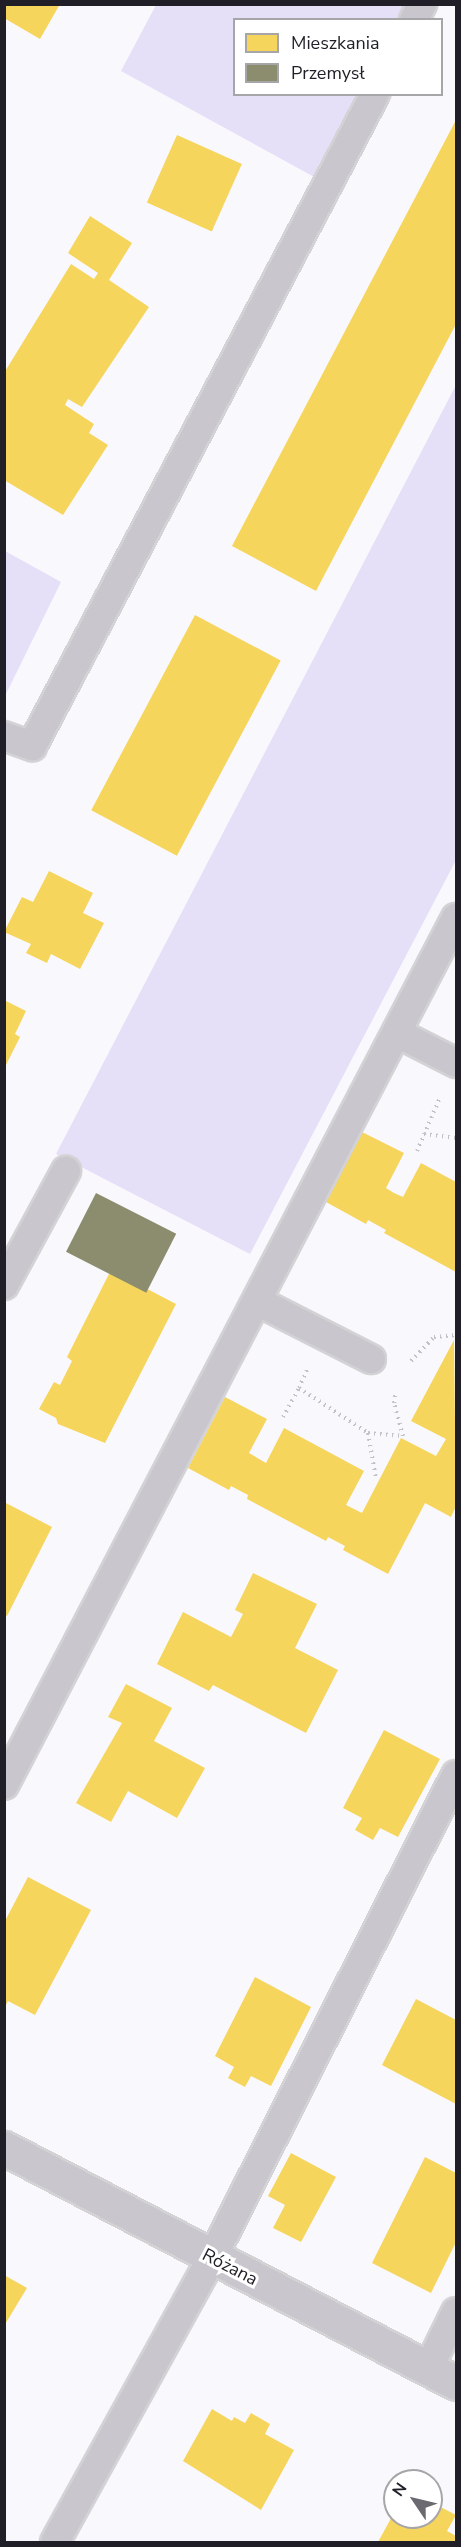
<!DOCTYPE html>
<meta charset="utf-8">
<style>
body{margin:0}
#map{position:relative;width:461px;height:2547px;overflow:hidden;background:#f9f8fd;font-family:"Nunito Sans",sans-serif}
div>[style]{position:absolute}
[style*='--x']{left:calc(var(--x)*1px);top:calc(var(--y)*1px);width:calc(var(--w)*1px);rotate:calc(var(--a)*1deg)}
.green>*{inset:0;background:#e5dff7}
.homes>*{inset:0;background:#f6d55c;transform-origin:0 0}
.industry>*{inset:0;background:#8c8c6e;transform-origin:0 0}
.path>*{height:4px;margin-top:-2px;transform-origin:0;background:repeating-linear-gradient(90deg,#c2c1c5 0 1.5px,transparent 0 6px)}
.roads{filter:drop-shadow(2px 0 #d3d2d5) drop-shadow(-2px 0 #d3d2d5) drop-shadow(0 2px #d3d2d5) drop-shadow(0 -2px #d3d2d5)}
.lane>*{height:28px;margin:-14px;padding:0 14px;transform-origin:14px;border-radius:14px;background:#c9c7cd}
.street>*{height:33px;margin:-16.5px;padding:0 16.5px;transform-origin:16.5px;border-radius:16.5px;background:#c9c7cd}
span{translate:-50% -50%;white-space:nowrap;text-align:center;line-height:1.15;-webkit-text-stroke:6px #fff;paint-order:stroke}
.street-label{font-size:18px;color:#201e26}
.frame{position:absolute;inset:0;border:6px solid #201e26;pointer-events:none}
.legend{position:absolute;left:233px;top:18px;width:210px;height:78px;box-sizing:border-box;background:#fff;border:2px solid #a6a5a8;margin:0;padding:8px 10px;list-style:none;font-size:18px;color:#201e26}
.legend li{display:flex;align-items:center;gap:12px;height:30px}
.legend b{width:30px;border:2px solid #a6a5a8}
.north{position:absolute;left:383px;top:2469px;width:60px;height:60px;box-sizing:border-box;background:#fff;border:2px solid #a6a5a8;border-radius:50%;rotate:305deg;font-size:16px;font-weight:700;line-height:24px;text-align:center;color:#201e26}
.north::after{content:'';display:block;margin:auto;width:21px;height:27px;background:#6c6a71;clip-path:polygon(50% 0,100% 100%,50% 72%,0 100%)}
</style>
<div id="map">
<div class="green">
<i style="clip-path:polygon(156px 5px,405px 5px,397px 19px,234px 20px,234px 94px,359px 95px,316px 178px,121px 71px)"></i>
<i style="clip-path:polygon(456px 385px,456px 860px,250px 1254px,56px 1154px)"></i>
<i style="clip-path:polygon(5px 551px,61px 582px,5px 696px)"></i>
</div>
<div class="homes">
<i style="clip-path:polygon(4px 4px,60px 4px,40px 39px,4px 18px)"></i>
<i style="clip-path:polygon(456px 120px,456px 324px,316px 591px,232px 546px)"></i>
<i style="left:177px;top:135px;width:71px;height:74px;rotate:24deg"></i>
<i style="clip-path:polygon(90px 216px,132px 243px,109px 280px,149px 307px,82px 407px,68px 399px,65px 405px,94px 424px,89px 433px,108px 445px,63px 515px,4px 480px,4px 373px,71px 264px,94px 279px,98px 273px,68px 253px)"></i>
<i style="left:195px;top:615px;width:97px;height:221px;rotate:28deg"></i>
<i style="clip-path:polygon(49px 871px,93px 893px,83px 913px,104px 923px,80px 969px,51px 954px,47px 963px,26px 953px,31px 944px,4px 932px,22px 897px,33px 902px)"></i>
<i style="clip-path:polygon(4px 1000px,26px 1011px,15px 1034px,20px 1037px,4px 1069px)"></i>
<i style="clip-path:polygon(362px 1132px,404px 1153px,386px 1188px,394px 1193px,403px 1197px,421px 1163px,456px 1182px,456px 1272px,384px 1233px,386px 1230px,368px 1220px,366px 1224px,326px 1202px)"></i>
<i style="clip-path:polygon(111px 1270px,176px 1304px,105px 1443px,58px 1424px,56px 1418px,39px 1409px,54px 1382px,60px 1385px,72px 1361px,67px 1357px)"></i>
<i style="clip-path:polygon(454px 1340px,456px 1506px,451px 1517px,425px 1503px,388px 1574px,343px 1550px,345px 1546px,328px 1537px,326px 1541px,247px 1499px,248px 1495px,231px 1486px,229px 1490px,188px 1468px,225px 1397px,267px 1419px,249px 1453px,266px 1463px,284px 1428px,364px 1471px,346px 1505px,362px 1513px,401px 1438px,436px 1456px,446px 1439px,411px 1421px)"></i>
<i style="clip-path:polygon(4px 1502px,52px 1527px,7px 1616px,4px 1614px)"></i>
<i style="clip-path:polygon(253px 1573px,317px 1604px,295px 1648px,338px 1670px,306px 1733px,213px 1685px,209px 1691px,157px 1664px,183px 1612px,231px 1637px,243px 1614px,235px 1610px)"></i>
<i style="clip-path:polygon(126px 1684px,172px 1708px,154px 1741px,205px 1768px,177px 1818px,128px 1791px,111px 1822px,76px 1803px,122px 1723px,108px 1717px)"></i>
<i style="clip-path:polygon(384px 1730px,440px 1759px,398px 1837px,380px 1828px,373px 1840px,355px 1830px,362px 1818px,343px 1808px)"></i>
<i style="clip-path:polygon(28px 1877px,91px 1910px,35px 2015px,8px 2001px,5px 2007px,5px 1921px)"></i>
<i style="clip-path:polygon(255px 1977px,311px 2007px,271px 2086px,251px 2076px,245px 2087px,228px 2078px,234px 2067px,215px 2056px)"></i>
<i style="clip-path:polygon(416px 1999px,456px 2020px,456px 2104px,382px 2065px)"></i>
<i style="clip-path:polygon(291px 2153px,336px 2177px,301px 2242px,273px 2228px,285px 2205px,268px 2196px)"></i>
<i style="clip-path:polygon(425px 2157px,456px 2173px,456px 2242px,431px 2293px,372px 2263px)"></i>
<i style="clip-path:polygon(4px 2275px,27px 2288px,4px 2326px)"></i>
<i style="clip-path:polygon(212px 2409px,232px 2421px,234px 2417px,245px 2423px,251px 2413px,270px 2424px,265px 2434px,294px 2450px,261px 2510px,183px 2461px)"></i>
<i style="clip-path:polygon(431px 2484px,441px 2489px,433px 2503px,456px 2515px,447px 2531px,456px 2536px,456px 2542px,378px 2542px,395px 2511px,395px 2517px,431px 2517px)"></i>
</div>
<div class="industry">
<i style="left:96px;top:1193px;width:90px;height:66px;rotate:27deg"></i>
</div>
<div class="path">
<i style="--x:424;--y:1134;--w:32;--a:7"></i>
<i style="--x:417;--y:1151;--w:56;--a:-66.7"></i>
<i style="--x:411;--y:1361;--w:33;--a:-46"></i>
<i style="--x:434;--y:1337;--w:22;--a:-5"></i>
<i style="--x:299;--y:1388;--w:20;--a:-66"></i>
<i style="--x:283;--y:1417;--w:33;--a:-61"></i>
<i style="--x:299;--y:1388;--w:82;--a:33.1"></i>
<i style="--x:368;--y:1433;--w:35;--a:5"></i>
<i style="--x:403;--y:1436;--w:34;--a:-105"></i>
<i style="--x:394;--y:1403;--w:12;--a:-81"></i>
<i style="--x:368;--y:1433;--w:47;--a:80.1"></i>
</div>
<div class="roads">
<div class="lane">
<i style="--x:414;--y:20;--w:18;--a:-63"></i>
<i style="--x:4;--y:736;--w:30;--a:20"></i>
<i style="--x:32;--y:746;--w:737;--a:-62.25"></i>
<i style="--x:397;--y:1033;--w:66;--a:27"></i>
<i style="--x:4;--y:1285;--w:130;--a:-61.5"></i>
<i style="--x:257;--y:1301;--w:128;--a:27"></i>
<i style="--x:4;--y:1785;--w:978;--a:-62.47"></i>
<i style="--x:429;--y:2367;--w:61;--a:-63.9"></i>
<i style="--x:55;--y:2542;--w:325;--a:-61.1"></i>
<i style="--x:212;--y:2258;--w:541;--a:-63.2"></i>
</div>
<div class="street">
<i style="--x:4;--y:2148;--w:509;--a:27.47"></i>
</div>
</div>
<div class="street-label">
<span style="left:230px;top:2267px;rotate:27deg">Różana</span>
</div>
<div class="frame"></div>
<ul class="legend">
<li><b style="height:16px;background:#f6d55c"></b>Mieszkania</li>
<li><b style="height:16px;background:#8c8c6e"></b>Przemysł</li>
</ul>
<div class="north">N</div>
</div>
